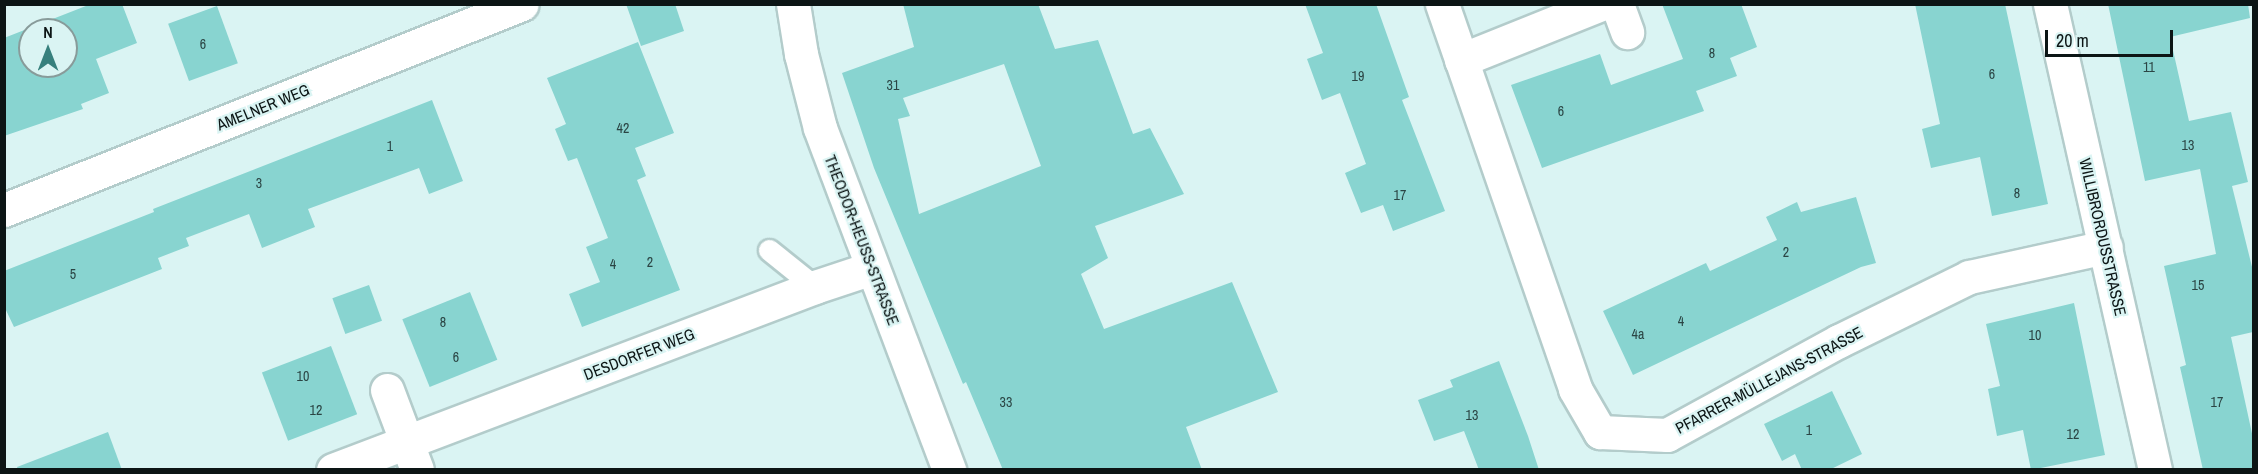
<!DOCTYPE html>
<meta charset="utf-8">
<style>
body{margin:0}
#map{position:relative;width:2258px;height:474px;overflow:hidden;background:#daf4f3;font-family:"Archivo Narrow",sans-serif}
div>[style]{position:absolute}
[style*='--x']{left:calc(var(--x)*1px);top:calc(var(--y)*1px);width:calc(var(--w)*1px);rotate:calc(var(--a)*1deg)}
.building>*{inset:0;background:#88d4d0;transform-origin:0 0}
.roads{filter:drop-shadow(2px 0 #b3cccb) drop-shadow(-2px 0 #b3cccb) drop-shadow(0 2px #b3cccb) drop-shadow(0 -2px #b3cccb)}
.lane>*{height:21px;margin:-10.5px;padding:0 10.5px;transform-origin:10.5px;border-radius:10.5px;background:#fff}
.street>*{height:33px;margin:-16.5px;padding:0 16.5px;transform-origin:16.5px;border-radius:16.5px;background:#fff}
span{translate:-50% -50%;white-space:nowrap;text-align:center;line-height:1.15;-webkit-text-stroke:4.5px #daf4f3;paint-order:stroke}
.number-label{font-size:14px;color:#2b4544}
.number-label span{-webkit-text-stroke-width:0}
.street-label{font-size:16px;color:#0c1515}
.frame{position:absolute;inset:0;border:6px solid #0c1515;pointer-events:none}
.north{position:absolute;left:18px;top:18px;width:60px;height:60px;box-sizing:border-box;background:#daf4f3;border:2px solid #889b9a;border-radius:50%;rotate:0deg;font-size:16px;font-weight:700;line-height:24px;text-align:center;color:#0c1515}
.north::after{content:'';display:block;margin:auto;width:21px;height:27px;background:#37807d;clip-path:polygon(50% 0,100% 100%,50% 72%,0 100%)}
.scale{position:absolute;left:2045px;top:30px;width:128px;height:27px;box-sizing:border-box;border:3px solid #0c1515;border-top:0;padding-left:8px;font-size:18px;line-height:21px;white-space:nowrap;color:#0c1515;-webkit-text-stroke:4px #daf4f3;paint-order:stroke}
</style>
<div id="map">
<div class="building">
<i style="clip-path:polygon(evenodd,91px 4px,122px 4px,137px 43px,96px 59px,109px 93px,81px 104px,83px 109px,4px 136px,4px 38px,91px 4px,30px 30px,66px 30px,66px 66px,30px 66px,30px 30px)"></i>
<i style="clip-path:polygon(626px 4px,675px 4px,684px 31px,641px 46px)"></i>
<i style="clip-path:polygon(evenodd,903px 4px,1038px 4px,1055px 49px,1098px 40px,1133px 134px,1150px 128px,1184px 194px,1095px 226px,1108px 258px,1081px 274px,1104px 329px,1232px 282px,1278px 392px,1186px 427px,1202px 470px,1003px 470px,966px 382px,963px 384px,907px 248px,874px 168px,842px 73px,914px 47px,903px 4px,1004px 64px,1041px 166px,919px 214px,898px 119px,910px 116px,903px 98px,1004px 64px)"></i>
<i style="clip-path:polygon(1305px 4px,1376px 4px,1409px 97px,1402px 100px,1445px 211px,1393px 231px,1383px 205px,1361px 213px,1345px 173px,1366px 164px,1340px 93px,1322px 100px,1307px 59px,1323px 53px)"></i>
<i style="clip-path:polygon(1662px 4px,1741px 4px,1757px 47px,1730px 58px,1737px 76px,1696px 91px,1704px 111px,1542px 168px,1511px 85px,1600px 54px,1611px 85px,1683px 59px)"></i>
<i style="clip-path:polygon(1915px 4px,2005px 4px,2048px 204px,1992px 216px,1980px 157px,1931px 168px,1922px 129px,1940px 124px)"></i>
<i style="clip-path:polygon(2108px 4px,2248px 4px,2250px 18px,2170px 37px,2189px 121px,2231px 112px,2248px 182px,2232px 186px,2253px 271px,2253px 332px,2231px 337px,2253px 438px,2253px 470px,2203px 470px,2180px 367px,2186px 365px,2164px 266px,2216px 254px,2200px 169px,2145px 181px)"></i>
<i style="left:217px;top:6px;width:61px;height:52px;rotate:70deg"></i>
<i style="clip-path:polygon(638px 42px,674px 133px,635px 148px,646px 176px,637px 180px,680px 290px,582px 327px,569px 294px,600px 282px,586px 247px,608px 238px,577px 158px,568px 161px,555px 129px,566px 124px,547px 78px)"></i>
<i style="clip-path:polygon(432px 100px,463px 181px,429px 194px,419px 168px,308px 209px,315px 227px,262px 248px,249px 214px,186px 238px,189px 246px,158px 258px,162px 269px,14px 327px,4px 306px,4px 271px,154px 212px,153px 209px)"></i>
<i style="clip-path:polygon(1856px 197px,1876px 263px,1861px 267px,1633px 375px,1603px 311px,1706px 263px,1710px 271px,1777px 240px,1766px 217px,1797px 202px,1801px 212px)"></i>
<i style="left:369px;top:285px;width:38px;height:39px;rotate:70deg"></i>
<i style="left:470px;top:292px;width:73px;height:73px;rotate:68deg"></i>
<i style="clip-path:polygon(2074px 303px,2105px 455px,2031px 470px,2023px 430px,1997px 436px,1988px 389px,2000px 386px,1986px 324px)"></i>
<i style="left:331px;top:346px;width:73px;height:74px;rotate:69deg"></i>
<i style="clip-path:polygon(1499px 361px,1528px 436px,1539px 470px,1479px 470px,1464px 431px,1434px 441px,1418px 400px,1453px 387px,1450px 380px)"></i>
<i style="clip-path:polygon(1832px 391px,1862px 454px,1829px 470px,1802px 470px,1795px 454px,1782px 461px,1764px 424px)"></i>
<i style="clip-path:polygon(108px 432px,122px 470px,18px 470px,17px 467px)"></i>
</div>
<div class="roads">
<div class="lane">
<i style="--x:769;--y:250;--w:59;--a:38.8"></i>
</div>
<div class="street">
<i style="--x:793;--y:4;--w:51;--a:80.9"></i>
<i style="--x:801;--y:54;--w:76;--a:75.6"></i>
<i style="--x:820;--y:128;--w:366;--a:69.3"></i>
<i style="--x:1442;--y:4;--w:407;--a:70.9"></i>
<i style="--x:1575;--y:389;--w:50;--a:59.8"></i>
<i style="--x:1600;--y:432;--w:67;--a:2.6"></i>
<i style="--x:1667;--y:435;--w:196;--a:-28.7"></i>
<i style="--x:1839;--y:341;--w:145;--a:-26.2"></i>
<i style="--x:1969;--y:277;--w:140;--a:-12.4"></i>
<i style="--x:1617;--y:4;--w:30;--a:70"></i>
<i style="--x:2050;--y:4;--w:478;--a:77.3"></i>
<i style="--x:1461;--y:60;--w:151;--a:-21.8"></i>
<i style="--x:4;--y:210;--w:557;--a:-21.69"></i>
<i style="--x:387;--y:390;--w:85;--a:69.4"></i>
<i style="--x:333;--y:470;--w:516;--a:-20.79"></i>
<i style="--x:815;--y:287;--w:60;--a:-18.4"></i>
</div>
</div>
<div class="number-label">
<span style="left:203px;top:44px">6</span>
<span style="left:1712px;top:53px">8</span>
<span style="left:2149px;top:67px">11</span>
<span style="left:1992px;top:74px">6</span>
<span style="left:1358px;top:76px">19</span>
<span style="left:893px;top:85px">31</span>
<span style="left:1561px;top:111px">6</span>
<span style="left:623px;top:128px">42</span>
<span style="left:2188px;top:145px">13</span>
<span style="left:390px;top:146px">1</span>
<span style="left:259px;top:183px">3</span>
<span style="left:2017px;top:193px">8</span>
<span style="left:1400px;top:195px">17</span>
<span style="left:1786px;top:252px">2</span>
<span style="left:650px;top:262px">2</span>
<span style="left:613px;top:264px">4</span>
<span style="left:73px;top:274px">5</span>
<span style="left:2198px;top:285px">15</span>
<span style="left:1681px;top:321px">4</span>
<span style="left:443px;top:322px">8</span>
<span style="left:1638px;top:334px">4a</span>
<span style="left:2035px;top:335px">10</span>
<span style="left:456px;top:357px">6</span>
<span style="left:303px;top:376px">10</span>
<span style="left:1006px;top:402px">33</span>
<span style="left:2217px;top:402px">17</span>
<span style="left:316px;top:410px">12</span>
<span style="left:1472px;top:415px">13</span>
<span style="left:1809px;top:430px">1</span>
<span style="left:2073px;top:434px">12</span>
</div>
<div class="street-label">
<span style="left:263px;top:107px;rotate:-22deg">AMELNER WEG</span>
<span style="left:2103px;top:237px;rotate:77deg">WILLIBRORDUSSTRASSE</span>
<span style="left:862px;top:240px;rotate:69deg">THEODOR-HEUSS-STRASSE</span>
<span style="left:639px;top:354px;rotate:-21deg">DESDORFER WEG</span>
<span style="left:1769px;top:380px;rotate:-28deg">PFARRER-MÜLLEJANS-STRASSE</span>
</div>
<div class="frame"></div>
<div class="north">N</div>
<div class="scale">20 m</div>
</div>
